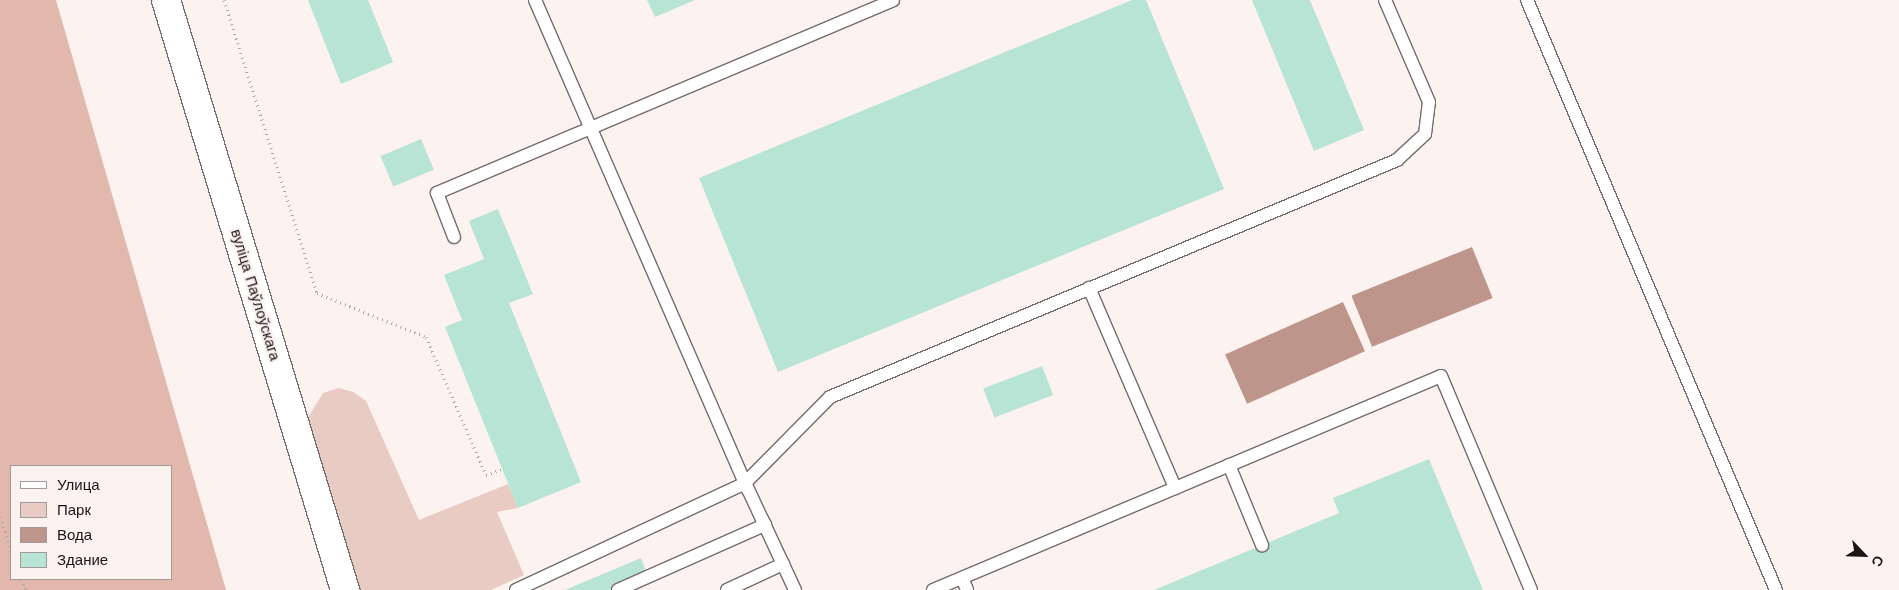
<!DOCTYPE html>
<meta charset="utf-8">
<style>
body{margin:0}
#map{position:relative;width:1899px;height:590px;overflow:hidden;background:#fcf2f0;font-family:"Work Sans",sans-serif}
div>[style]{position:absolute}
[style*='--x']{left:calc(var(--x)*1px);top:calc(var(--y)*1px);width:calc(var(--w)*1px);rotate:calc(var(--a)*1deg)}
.green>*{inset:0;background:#e8ccc4}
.forest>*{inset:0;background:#e2b7ac}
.water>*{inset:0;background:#be958a;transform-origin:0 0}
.building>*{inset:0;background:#b7e4d4;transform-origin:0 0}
.path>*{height:3px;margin-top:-1.5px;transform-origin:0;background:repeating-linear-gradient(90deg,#aea6a4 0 1px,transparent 0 5px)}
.roads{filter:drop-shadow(1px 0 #746c6a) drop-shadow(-1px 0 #746c6a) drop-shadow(0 1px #746c6a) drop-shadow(0 -1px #746c6a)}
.lane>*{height:12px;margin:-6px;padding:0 6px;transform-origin:6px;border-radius:6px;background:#fff}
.secondary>*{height:28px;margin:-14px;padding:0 14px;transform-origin:14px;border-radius:14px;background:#fff}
span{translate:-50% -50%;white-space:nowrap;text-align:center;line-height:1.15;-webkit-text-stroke:4.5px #fcf2f0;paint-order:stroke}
.street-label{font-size:15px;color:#181514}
.legend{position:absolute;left:10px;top:465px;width:162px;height:115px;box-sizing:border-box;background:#fcf2f0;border:1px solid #a19a98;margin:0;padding:6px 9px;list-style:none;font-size:15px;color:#181514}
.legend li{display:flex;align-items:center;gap:10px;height:25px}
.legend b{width:25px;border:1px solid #a19a98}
.north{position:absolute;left:1839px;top:530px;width:50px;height:50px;-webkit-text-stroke:4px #fcf2f0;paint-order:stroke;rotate:114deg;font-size:14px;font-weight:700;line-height:20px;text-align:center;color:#181514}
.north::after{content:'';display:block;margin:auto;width:18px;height:22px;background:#181514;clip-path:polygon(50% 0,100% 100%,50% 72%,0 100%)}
</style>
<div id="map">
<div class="green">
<i style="clip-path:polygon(339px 388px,353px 392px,366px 401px,419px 520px,508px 484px,518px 508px,497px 512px,524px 575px,491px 590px,360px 590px,307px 419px,323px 393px)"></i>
</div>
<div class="forest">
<i style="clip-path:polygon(evenodd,0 0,56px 0,226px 590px,0 590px,0 0,11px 466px,171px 466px,171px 579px,11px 579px,11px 466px)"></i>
</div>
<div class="water">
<i style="left:1472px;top:247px;width:55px;height:130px;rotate:68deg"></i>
<i style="left:1343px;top:302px;width:54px;height:129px;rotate:66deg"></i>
</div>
<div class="building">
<i style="clip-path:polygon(308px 0,368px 0,393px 62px,341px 84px)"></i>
<i style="clip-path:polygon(647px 0,695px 0,655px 17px)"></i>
<i style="clip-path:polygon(1132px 0,1146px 0,1224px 189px,778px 372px,699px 178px)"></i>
<i style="clip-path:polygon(1252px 0,1310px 0,1364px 130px,1314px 151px)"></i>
<i style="left:421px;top:139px;width:33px;height:44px;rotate:67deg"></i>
<i style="clip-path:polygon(498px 209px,533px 294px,509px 303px,581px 482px,518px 508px,445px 327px,462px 320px,444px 275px,484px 259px,469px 221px)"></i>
<i style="left:1042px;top:366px;width:31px;height:63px;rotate:69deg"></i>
<i style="clip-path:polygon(1429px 459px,1483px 590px,1154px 590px,1339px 513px,1333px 498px)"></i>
<i style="clip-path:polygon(641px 558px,650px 582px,631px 590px,565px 590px)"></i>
</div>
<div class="path">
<i style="--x:224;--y:0;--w:307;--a:72.4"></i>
<i style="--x:317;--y:293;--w:118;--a:22"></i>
<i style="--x:426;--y:337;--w:150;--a:66.5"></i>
<i style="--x:486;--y:475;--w:17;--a:-21"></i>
<i style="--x:0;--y:517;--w:36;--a:72"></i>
<i style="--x:21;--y:579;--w:12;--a:66"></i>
</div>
<div class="roads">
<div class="lane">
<i style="--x:535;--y:0;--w:534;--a:66.51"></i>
<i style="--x:1527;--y:0;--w:640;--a:67.12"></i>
<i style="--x:454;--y:237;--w:47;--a:-111.1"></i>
<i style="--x:437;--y:193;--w:495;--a:-22.9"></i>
<i style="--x:1089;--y:288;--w:218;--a:66.7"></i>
<i style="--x:1229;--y:465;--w:87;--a:67.6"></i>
<i style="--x:962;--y:578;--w:13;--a:67"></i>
<i style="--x:516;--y:590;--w:253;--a:-25"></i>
<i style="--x:618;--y:590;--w:161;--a:-23.9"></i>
<i style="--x:765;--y:525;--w:7;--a:-117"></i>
<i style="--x:727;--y:590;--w:62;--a:-24.9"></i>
<i style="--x:795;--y:590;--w:118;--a:-115"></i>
<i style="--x:745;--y:483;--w:121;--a:-45.3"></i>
<i style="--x:830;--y:397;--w:615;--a:-22.68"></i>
<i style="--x:1397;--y:160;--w:38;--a:-43"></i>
<i style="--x:1425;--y:134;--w:32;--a:-83"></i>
<i style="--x:1429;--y:102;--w:111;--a:-113.3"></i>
<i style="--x:933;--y:590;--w:551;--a:-22.84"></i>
<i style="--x:1441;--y:376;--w:232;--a:67.2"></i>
</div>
<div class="secondary">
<i style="--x:166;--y:0;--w:617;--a:73.12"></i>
</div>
</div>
<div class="street-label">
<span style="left:255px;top:295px;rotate:73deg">вуліца Паўлоўскага</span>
</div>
<ul class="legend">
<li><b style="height:6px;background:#fff"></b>Улица</li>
<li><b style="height:14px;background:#e8ccc4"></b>Парк</li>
<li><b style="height:14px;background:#be958a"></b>Вода</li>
<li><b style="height:14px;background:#b7e4d4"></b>Здание</li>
</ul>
<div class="north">С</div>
</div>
